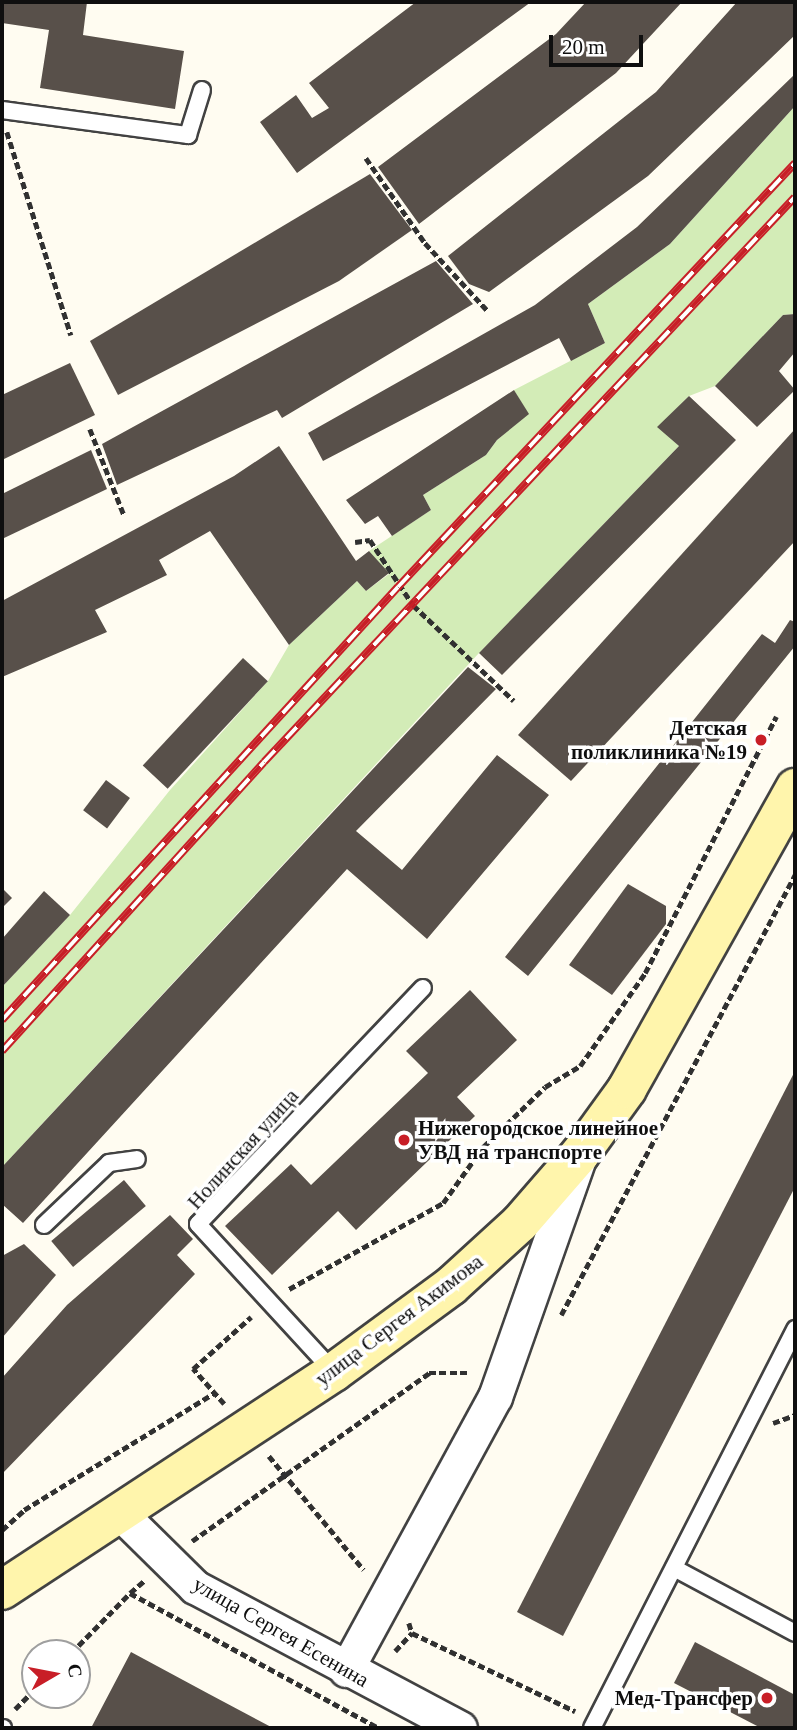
<!DOCTYPE html>
<meta charset="utf-8">
<style>
body{margin:0}
#map{position:relative;width:797px;height:1730px;overflow:hidden;background:#fffcf1;font-family:"Times New Roman",serif}
div>[style]{position:absolute}
[style*='--x']{left:calc(var(--x)*1px);top:calc(var(--y)*1px);width:calc(var(--w)*1px);rotate:calc(var(--a)*1deg)}
.green>*{inset:0;background:#d3ecb7}
.building>*{inset:0;background:#58504a;transform-origin:0 0}
.path>*{height:4.5px;margin-top:-2.25px;transform-origin:0;background:repeating-linear-gradient(90deg,#313131 0 7px,transparent 0 10.5px)}
.roads{filter:drop-shadow(2px 0 #424242) drop-shadow(-2px 0 #424242) drop-shadow(0 2px #424242) drop-shadow(0 -2px #424242)}
.service>*{height:16px;margin:-8px;padding:0 8px;transform-origin:8px;border-radius:8px;background:#fff}
.minor>*{height:33px;margin:-16.5px;padding:0 16.5px;transform-origin:16.5px;border-radius:16.5px;background:#fff}
.secondary>*{height:38px;margin:-19px;padding:0 19px;transform-origin:19px;border-radius:19px;background:#fff5ac}
.rail>*{height:8px;margin-top:-4px;transform-origin:0;background:repeating-linear-gradient(90deg,#fff 0 16px,#c81e27 0 32px);box-sizing:border-box;border-block:2px solid #c81e27}
.dots>*{width:19px;height:19px;translate:-50% -50%;box-sizing:border-box;border:4px solid #fff;border-radius:50%}
span{translate:-50% -50%;white-space:nowrap;text-align:center;line-height:1.15;-webkit-text-stroke:7px #fff;paint-order:stroke}
.poi-label{font-size:21px;color:#0f0f0f;font-weight:700}
.right{translate:-100% -50%;text-align:right}
.left{translate:0 -50%;text-align:left}
.street-label{font-size:21px;color:#0f0f0f}
.frame{position:absolute;inset:0;border:4px solid #0f0f0f;pointer-events:none}
.north{position:absolute;left:21px;top:1639px;width:70px;height:70px;box-sizing:border-box;background:#fff;border:2px solid #9f9f9f;border-radius:50%;rotate:80deg;font-size:19px;font-weight:700;line-height:28px;text-align:center;color:#0f0f0f}
.north::after{content:'';display:block;margin:auto;width:24px;height:32px;background:#c81e27;clip-path:polygon(50% 0,100% 100%,50% 72%,0 100%)}
.scale{position:absolute;left:549px;top:35px;width:94px;height:32px;box-sizing:border-box;border:4px solid #0f0f0f;border-top:0;padding-left:9px;font-size:21px;line-height:24px;white-space:nowrap;color:#0f0f0f;-webkit-text-stroke:5px #fff;paint-order:stroke}
</style>
<div id="map">
<div class="green">
<i style="clip-path:polygon(795px 106px,795px 314px,783px 315px,715px 386px,689px 396px,658px 427px,679px 446px,479px 653px,2px 1167px,2px 987px,70px 915px,170px 790px,268px 681px,289px 645px,357px 581px,366px 591px,389px 574px,369px 551px,431px 510px,423px 495px,486px 455px,497px 440px,528px 414px,514px 390px,605px 343px,588px 304px,670px 244px)"></i>
</div>
<div class="building">
<i style="clip-path:polygon(2px 2px,87px 2px,83px 35px,184px 51px,175px 109px,40px 88px,49px 30px,2px 23px)"></i>
<i style="clip-path:polygon(416px 2px,531px 2px,297px 173px,260px 122px,296px 95px,312px 118px,329px 108px,309px 83px)"></i>
<i style="clip-path:polygon(586px 2px,682px 2px,616px 73px,419px 224px,378px 167px,556px 34px)"></i>
<i style="clip-path:polygon(737px 2px,795px 2px,795px 35px,648px 176px,489px 292px,469px 284px,448px 256px,656px 92px)"></i>
<i style="clip-path:polygon(795px 74px,795px 106px,670px 244px,588px 304px,605px 343px,571px 361px,559px 338px,323px 461px,308px 433px,535px 305px,637px 227px)"></i>
<i style="clip-path:polygon(370px 174px,412px 230px,339px 281px,118px 395px,90px 341px)"></i>
<i style="clip-path:polygon(436px 261px,473px 304px,282px 418px,277px 410px,117px 485px,102px 444px)"></i>
<i style="clip-path:polygon(795px 314px,795px 352px,779px 371px,795px 390px,757px 427px,715px 386px,783px 315px)"></i>
<i style="clip-path:polygon(70px 363px,95px 415px,2px 460px,2px 395px)"></i>
<i style="clip-path:polygon(514px 390px,529px 414px,497px 440px,486px 455px,423px 495px,431px 510px,392px 536px,378px 516px,365px 524px,346px 500px)"></i>
<i style="clip-path:polygon(689px 396px,736px 440px,502px 675px,479px 653px,679px 446px,657px 427px)"></i>
<i style="clip-path:polygon(795px 429px,795px 541px,571px 781px,518px 735px)"></i>
<i style="clip-path:polygon(279px 446px,356px 561px,369px 551px,389px 573px,366px 591px,357px 581px,289px 645px,210px 531px,159px 560px,167px 575px,95px 610px,107px 632px,2px 677px,2px 601px,234px 476px)"></i>
<i style="clip-path:polygon(91px 450px,107px 489px,2px 539px,2px 494px)"></i>
<i style="clip-path:polygon(790px 620px,795px 622px,795px 646px,528px 976px,505px 957px,762px 634px,775px 643px)"></i>
<i style="left:243px;top:658px;width:34px;height:147px;rotate:43deg"></i>
<i style="clip-path:polygon(468px 667px,496px 689px,356px 831px,402px 870px,497px 755px,549px 795px,427px 939px,347px 869px,23px 1223px,2px 1204px,2px 1167px)"></i>
<i style="left:106px;top:780px;width:30px;height:38px;rotate:37deg"></i>
<i style="clip-path:polygon(628px 884px,666px 906px,666px 924px,612px 995px,569px 965px)"></i>
<i style="clip-path:polygon(2px 888px,12px 898px,2px 908px)"></i>
<i style="clip-path:polygon(44px 891px,70px 915px,2px 987px,2px 939px)"></i>
<i style="clip-path:polygon(470px 990px,517px 1040px,457px 1097px,475px 1116px,356px 1230px,338px 1211px,272px 1275px,225px 1226px,291px 1164px,311px 1185px,428px 1073px,406px 1051px)"></i>
<i style="clip-path:polygon(795px 1071px,795px 1187px,563px 1636px,517px 1612px)"></i>
<i style="left:124px;top:1180px;width:34px;height:95px;rotate:50deg"></i>
<i style="clip-path:polygon(170px 1215px,193px 1239px,177px 1255px,195px 1274px,2px 1474px,2px 1378px,67px 1305px)"></i>
<i style="clip-path:polygon(24px 1244px,56px 1275px,2px 1338px,2px 1256px)"></i>
<i style="clip-path:polygon(695px 1642px,795px 1695px,795px 1728px,761px 1728px,674px 1683px)"></i>
<i style="clip-path:polygon(131px 1652px,209px 1694px,273px 1728px,91px 1728px)"></i>
</div>
<div class="path">
<i style="--x:7;--y:132;--w:213;--a:72.5"></i>
<i style="--x:366;--y:158;--w:103;--a:55.2"></i>
<i style="--x:425;--y:243;--w:91;--a:47.2"></i>
<i style="--x:90;--y:429;--w:92;--a:68.4"></i>
<i style="--x:355;--y:542;--w:15;--a:-8"></i>
<i style="--x:370;--y:540;--w:78;--a:56.5"></i>
<i style="--x:413;--y:605;--w:139;--a:43.5"></i>
<i style="--x:289;--y:1289;--w:176;--a:-29.2"></i>
<i style="--x:443;--y:1203;--w:69;--a:-54.5"></i>
<i style="--x:483;--y:1147;--w:86;--a:-44.1"></i>
<i style="--x:545;--y:1087;--w:41;--a:-31"></i>
<i style="--x:580;--y:1066;--w:113;--a:-55"></i>
<i style="--x:645;--y:973;--w:288;--a:-62.9"></i>
<i style="--x:561;--y:1315;--w:499;--a:-62"></i>
<i style="--x:224;--y:1404;--w:47;--a:-131.5"></i>
<i style="--x:193;--y:1369;--w:78;--a:-41.9"></i>
<i style="--x:773;--y:1423;--w:23;--a:-20"></i>
<i style="--x:269;--y:1456;--w:148;--a:50.2"></i>
<i style="--x:2;--y:1530;--w:30;--a:-42"></i>
<i style="--x:24;--y:1510;--w:223;--a:-31.6"></i>
<i style="--x:192;--y:1541;--w:291;--a:-35.3"></i>
<i style="--x:429;--y:1373;--w:40;--a:0"></i>
<i style="--x:130;--y:1593;--w:20;--a:-41"></i>
<i style="--x:409;--y:1623;--w:10;--a:73"></i>
<i style="--x:412;--y:1633;--w:181;--a:25.6"></i>
<i style="--x:395;--y:1651;--w:25;--a:-47"></i>
<i style="--x:71;--y:1653;--w:84;--a:-45.5"></i>
<i style="--x:130;--y:1593;--w:283;--a:28.5"></i>
<i style="--x:15;--y:1709;--w:28;--a:-45"></i>
</div>
<div class="roads">
<div class="service">
<i style="--x:2;--y:110;--w:188;--a:7.7"></i>
<i style="--x:188;--y:135;--w:47;--a:-72.7"></i>
<i style="--x:44;--y:1225;--w:90;--a:-43.6"></i>
<i style="--x:109;--y:1163;--w:28;--a:-8"></i>
<i style="--x:334;--y:1372;--w:201;--a:-132.6"></i>
<i style="--x:198;--y:1224;--w:326;--a:-46.4"></i>
<i style="--x:674;--y:1568;--w:137;--a:28.2"></i>
<i style="--x:2;--y:1728;--w:1;--a:0"></i>
<i style="--x:592;--y:1728;--w:448;--a:-63"></i>
</div>
<div class="minor">
<i style="--x:119;--y:1512;--w:107;--a:44.6"></i>
<i style="--x:195;--y:1587;--w:300;--a:28"></i>
<i style="--x:346;--y:1670;--w:311;--a:-61.4"></i>
<i style="--x:495;--y:1397;--w:250;--a:-70.6"></i>
</div>
<div class="secondary">
<i style="--x:2;--y:1590;--w:397;--a:-33.3"></i>
<i style="--x:334;--y:1372;--w:145;--a:-36.3"></i>
<i style="--x:451;--y:1286;--w:93;--a:-42.4"></i>
<i style="--x:520;--y:1223;--w:91;--a:-49"></i>
<i style="--x:580;--y:1154;--w:80;--a:-54.1"></i>
<i style="--x:627;--y:1089;--w:345;--a:-60.8"></i>
</div>
</div>
<div class="rail">
<i style="--x:2;--y:1020;--w:587;--a:-47.56"></i>
<i style="--x:398;--y:587;--w:581;--a:-46.88"></i>
<i style="--x:2;--y:1051;--w:390;--a:-47.8"></i>
<i style="--x:264;--y:762;--w:775;--a:-46.78"></i>
</div>
<div class="dots">
<i style="left:761px;top:740px;background:#c81e27"></i>
<i style="left:404px;top:1140px;background:#c81e27"></i>
<i style="left:767px;top:1698px;background:#c81e27"></i>
</div>
<div class="poi-label">
<span class="right" style="left:747px;top:740px">Детская<br>поликлиника №19</span>
<span class="left" style="left:418px;top:1140px">Нижегородское линейное<br>УВД на транспорте</span>
<span class="right" style="left:753px;top:1698px">Мед-Трансфер</span>
</div>
<div class="street-label">
<span style="left:243px;top:1149px;rotate:-48deg">Нолинская улица</span>
<span style="left:399px;top:1320px;rotate:-37deg">улица Сергея Акимова</span>
<span style="left:281px;top:1632px;rotate:30deg">улица Сергея Есенина</span>
</div>
<div class="frame"></div>
<div class="north">С</div>
<div class="scale">20 m</div>
</div>
